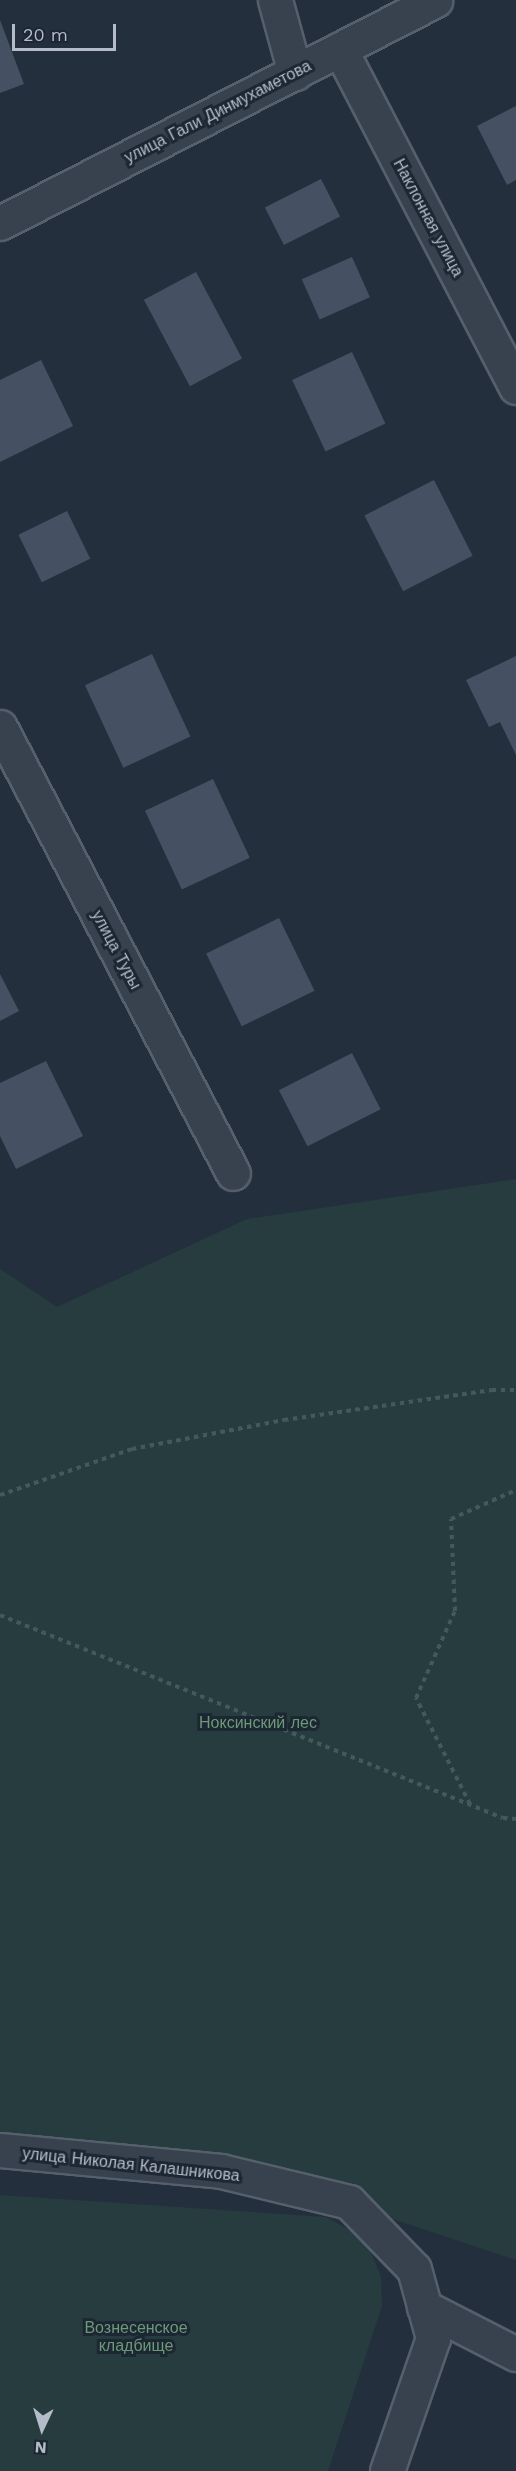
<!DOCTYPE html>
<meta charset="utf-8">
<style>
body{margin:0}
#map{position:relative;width:516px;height:2471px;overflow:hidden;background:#242f3e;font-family:"Work Sans",sans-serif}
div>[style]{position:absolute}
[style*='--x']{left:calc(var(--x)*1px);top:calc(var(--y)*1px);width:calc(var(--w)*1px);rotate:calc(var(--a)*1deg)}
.green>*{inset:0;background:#263c3f}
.building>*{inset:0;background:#455162;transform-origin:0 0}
.path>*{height:4px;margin-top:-2px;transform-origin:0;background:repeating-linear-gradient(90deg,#44595c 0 4.5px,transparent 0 9px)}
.roads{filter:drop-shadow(2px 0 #565f6c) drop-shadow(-2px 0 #565f6c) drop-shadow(0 2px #565f6c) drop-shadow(0 -2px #565f6c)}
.minor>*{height:33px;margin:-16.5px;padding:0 16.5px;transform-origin:16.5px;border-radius:16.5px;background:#38414e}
span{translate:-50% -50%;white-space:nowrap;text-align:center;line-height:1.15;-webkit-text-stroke:6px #1d2633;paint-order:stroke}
.street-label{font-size:16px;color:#b4bcc9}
.park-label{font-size:16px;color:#6b9a76}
.north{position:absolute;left:12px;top:2399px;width:60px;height:60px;-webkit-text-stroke:4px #1d2633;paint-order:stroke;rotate:184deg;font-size:16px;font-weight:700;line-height:24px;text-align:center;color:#b4bcc9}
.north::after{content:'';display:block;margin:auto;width:21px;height:27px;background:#b4bcc9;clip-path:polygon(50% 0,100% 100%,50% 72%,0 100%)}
.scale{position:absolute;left:12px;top:24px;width:104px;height:27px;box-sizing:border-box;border:3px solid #b4bcc9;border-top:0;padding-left:8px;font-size:18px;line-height:21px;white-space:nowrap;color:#b4bcc9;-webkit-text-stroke:4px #1d2633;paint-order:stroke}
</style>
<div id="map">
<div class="green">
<i style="clip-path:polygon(516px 1179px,516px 2260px,223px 2163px,0 2138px,0 1269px,57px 1307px,247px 1219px)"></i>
<i style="clip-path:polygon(0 2195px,326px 2217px,353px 2232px,372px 2254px,381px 2277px,382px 2306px,328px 2471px,0 2471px)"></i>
</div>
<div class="building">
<i style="clip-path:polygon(0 20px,24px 84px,0 93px)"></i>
<i style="clip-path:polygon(516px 106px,516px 180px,507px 185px,477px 126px)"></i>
<i style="left:321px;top:179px;width:42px;height:63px;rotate:63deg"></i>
<i style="left:352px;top:257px;width:44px;height:55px;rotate:66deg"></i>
<i style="left:196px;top:272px;width:98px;height:59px;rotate:62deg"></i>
<i style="left:352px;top:352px;width:79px;height:66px;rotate:65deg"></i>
<i style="clip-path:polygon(41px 360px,73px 426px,0 462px,0 380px)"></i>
<i style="left:434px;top:480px;width:85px;height:78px;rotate:63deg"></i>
<i style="left:67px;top:511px;width:53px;height:54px;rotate:64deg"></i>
<i style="left:152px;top:654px;width:91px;height:74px;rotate:65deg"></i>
<i style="clip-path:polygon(516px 656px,516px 755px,500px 722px,489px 727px,466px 680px)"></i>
<i style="left:213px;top:779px;width:87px;height:75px;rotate:65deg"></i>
<i style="left:279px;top:918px;width:81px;height:81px;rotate:64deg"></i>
<i style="clip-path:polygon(0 974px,19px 1011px,0 1021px)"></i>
<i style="left:352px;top:1053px;width:63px;height:82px;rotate:63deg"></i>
<i style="clip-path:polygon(46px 1061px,83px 1136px,16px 1169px,0 1136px,0 1083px)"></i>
</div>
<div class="path">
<i style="--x:0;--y:1495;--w:140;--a:-19.2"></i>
<i style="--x:132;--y:1449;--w:155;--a:-10.8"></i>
<i style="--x:284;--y:1420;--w:210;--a:-8.2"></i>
<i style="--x:492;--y:1390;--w:24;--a:0"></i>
<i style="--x:0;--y:1615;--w:542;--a:21.98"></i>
<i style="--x:503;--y:1818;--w:13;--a:4"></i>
<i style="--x:470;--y:1804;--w:119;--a:-117"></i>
<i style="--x:416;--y:1698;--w:95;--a:-65.9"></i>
<i style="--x:455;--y:1611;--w:92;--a:-92.5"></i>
<i style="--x:451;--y:1519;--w:71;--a:-24"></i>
</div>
<div class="roads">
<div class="minor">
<i style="--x:275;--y:0;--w:76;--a:74.7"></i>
<i style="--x:340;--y:49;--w:381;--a:62.5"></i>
<i style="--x:0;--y:223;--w:489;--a:-27.1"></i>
<i style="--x:0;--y:727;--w:503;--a:62.42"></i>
<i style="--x:0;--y:2150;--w:222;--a:5.4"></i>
<i style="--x:221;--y:2171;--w:132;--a:13.6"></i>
<i style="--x:349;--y:2202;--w:93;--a:45.9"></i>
<i style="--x:414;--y:2269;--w:72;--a:74.6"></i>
<i style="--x:433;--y:2338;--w:141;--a:109.1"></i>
<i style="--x:424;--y:2307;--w:103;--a:27.1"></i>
</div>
</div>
<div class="street-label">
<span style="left:218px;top:112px;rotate:-27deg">улица Гали Динмухаметова</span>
<span style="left:428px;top:218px;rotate:62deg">Наклонная улица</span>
<span style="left:116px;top:950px;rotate:62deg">улица Туры</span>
<span style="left:131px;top:2165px;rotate:6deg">улица Николая Калашникова</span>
</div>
<div class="park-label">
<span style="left:258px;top:1723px">Ноксинский лес</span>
<span style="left:136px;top:2337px">Вознесенское<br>кладбище</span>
</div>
<div class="north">N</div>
<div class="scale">20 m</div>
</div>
